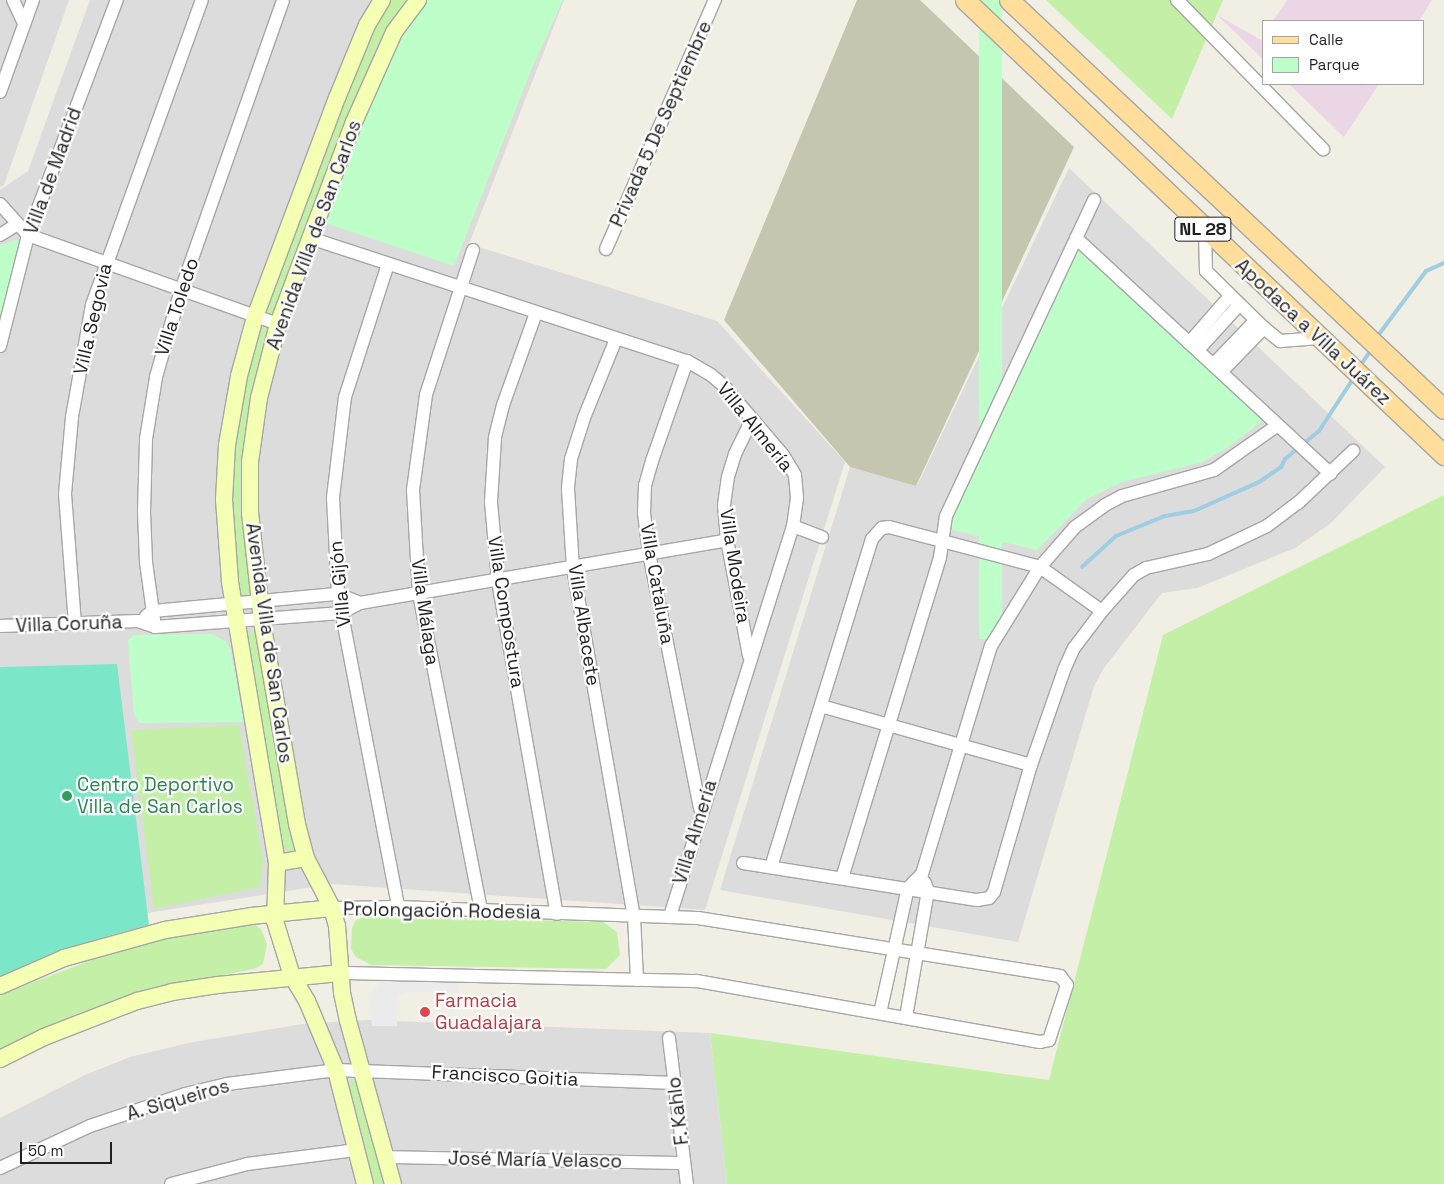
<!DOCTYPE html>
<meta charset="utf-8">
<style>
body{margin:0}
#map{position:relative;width:1444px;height:1184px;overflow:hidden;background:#f1eee4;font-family:"Space Grotesk",sans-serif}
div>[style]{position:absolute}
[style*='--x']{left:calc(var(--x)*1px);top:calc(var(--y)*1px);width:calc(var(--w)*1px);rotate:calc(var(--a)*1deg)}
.residential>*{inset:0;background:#dddcdc}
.industrial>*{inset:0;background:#ebd6e5}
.construction>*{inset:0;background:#c4c6af}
.grass>*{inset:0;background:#c3f0a6;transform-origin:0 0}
.park>*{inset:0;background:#beffc9;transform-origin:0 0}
.pitch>*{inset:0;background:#7be7c8}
.parking>*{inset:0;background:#ebebeb}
.stream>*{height:4px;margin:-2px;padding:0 2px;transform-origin:2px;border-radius:2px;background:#a1cde3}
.roads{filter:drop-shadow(1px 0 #a6a6a6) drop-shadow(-1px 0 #a6a6a6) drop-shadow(0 1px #a6a6a6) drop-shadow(0 -1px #a6a6a6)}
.street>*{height:12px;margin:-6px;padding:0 6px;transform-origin:6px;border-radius:6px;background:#fff}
.secondary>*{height:16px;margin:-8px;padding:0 8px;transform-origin:8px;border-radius:8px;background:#f4ffb4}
.primary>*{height:19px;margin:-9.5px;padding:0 9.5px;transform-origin:9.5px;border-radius:9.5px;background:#ffde9b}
.dots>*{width:14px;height:14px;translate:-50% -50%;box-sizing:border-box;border:2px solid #fff;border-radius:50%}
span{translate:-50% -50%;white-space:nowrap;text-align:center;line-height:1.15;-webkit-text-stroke:4.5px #fff;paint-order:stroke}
.shield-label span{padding:1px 4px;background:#fff;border:1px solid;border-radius:4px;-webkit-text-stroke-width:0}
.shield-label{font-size:18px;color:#1f1f1f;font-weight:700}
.street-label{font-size:19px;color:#1f1f1f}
.leisure-label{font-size:19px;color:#27864d}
.left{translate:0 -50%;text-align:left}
.health-label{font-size:19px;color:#be3a42}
.legend{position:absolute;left:1262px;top:20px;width:162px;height:65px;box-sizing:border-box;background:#fff;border:1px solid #a5a5a5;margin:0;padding:6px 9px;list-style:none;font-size:15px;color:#1f1f1f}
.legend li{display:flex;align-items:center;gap:10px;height:25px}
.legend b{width:25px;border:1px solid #a5a5a5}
.scale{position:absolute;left:20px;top:1142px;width:92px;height:22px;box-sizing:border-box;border:2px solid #1f1f1f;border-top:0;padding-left:6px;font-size:15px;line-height:18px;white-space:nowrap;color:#1f1f1f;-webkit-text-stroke:4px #fff;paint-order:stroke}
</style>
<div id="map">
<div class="residential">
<i style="clip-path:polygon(0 0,69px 0,4px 185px,0 187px)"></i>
<i style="clip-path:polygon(90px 0,564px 0,469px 244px,717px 321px,845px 462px,705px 910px,332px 884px,147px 913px,0 967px,0 190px,28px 171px)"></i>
<i style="clip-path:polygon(1069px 168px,1385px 467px,1331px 523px,1295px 548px,1197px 588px,1162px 593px,1104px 668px,1094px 686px,1018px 942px,720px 890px,850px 467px,917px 486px)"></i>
<i style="clip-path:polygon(368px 1020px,710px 1033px,727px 1184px,0 1184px,0 1118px,85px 1075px,130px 1057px,193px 1042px,303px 1024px)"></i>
</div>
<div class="industrial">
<i style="clip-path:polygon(1287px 0,1432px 0,1419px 21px,1273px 21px)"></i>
<i style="clip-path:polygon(1217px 15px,1261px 40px,1263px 37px,1263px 59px)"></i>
<i style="clip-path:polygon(1289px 84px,1379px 84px,1344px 137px)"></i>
</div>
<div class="construction">
<i style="clip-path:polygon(857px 0,920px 0,1074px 147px,916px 486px,850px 467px,724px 320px)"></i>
</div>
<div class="grass">
<i style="clip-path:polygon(390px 0,409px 0,395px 15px,376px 47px,290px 275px,243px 508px,251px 593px,242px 596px,231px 520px,231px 463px,254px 338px,377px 18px)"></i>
<i style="clip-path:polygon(1046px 0,1223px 0,1172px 119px)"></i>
<i style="clip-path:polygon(1444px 495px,1444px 1184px,727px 1184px,710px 1033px,1049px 1080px,1163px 635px)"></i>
<i style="clip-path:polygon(256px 630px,296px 848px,295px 853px,284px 849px,247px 633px)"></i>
<i style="clip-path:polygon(239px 725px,263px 861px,260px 887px,154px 909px,131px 730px)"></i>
<i style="clip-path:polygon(366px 916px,603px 922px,617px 932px,620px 955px,606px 969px,371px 965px,356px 957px,351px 949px,352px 928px,356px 920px)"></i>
<i style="clip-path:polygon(252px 923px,261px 929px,267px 944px,263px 964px,254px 969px,161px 987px,91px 1010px,0 1049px,0 995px,139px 942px)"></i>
<i style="left:358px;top:1080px;width:107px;height:9px;rotate:76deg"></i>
</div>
<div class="park">
<i style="clip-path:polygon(424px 0,563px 0,532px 68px,454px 266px,325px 223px,393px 47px)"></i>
<i style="left:979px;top:0;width:23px;height:639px"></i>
<i style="clip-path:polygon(17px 240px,19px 247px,0 320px,0 245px)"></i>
<i style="clip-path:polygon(1081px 250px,1261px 417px,1261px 422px,1227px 448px,1202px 462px,1122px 482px,1087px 499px,1037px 550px,953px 530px,948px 523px,1074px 254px)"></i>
<i style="clip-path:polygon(212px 634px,225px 641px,230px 648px,244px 722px,139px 723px,134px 714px,128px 640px,134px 635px)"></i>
</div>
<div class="pitch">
<i style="clip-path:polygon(117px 664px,149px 925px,108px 936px,0 980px,0 667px)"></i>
</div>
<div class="parking">
<i style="clip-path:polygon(382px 980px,458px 981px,459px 992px,406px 992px,397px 999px,397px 1026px,372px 1026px,370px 995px)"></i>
</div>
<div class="stream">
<i style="--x:1380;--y:333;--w:77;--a:-53.4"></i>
<i style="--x:1426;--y:271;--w:20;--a:-24"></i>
<i style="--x:1362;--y:363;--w:12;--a:-55"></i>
<i style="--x:1082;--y:567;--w:46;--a:-42.4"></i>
<i style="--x:1116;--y:536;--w:53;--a:-22.2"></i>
<i style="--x:1165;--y:516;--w:29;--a:-10"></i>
<i style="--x:1194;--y:511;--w:71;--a:-24"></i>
<i style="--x:1259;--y:482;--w:27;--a:-34"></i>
<i style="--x:1281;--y:467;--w:9;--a:-63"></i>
<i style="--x:1285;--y:459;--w:44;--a:-39.5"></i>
<i style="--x:1319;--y:431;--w:59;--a:-56.9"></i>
</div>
<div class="roads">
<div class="street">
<i style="--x:13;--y:0;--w:26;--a:65"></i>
<i style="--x:1177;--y:0;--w:209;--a:45.6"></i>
<i style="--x:0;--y:92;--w:98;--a:-70.3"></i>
<i style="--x:0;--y:204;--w:42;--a:47.9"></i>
<i style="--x:28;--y:235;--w:265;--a:19.6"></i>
<i style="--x:1205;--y:231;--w:40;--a:88.6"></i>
<i style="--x:1206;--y:271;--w:81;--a:44.5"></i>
<i style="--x:1264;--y:328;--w:21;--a:39"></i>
<i style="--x:1280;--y:341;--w:40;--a:-4.3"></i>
<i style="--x:0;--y:235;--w:19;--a:-32"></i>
<i style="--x:310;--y:238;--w:397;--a:18.1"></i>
<i style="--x:687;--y:361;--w:28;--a:30"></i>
<i style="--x:711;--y:375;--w:17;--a:40"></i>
<i style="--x:724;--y:386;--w:91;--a:49.5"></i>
<i style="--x:783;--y:455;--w:23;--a:59"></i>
<i style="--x:795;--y:475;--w:23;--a:85"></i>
<i style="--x:797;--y:498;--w:28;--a:98"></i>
<i style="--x:793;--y:526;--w:409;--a:107.5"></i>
<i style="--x:1076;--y:238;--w:347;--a:42.8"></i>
<i style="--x:606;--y:249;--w:272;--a:-66.4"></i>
<i style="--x:473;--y:250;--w:152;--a:108"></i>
<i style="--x:426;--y:395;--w:96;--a:97.8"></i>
<i style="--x:413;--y:490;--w:104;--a:86.7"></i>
<i style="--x:419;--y:594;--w:322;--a:78.9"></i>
<i style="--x:388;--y:264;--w:140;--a:107.9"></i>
<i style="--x:345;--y:397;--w:102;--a:96.8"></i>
<i style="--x:333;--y:498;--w:96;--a:87"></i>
<i style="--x:338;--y:594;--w:319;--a:79.1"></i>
<i style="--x:536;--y:313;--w:98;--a:109.7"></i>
<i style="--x:503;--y:405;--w:34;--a:104"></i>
<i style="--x:495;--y:438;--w:64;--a:93.6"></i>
<i style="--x:491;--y:502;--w:79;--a:84.9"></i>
<i style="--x:498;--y:581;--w:338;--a:80"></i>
<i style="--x:616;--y:339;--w:85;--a:112.1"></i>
<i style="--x:584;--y:418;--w:43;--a:107.6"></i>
<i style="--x:571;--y:459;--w:30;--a:96"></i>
<i style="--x:568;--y:489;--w:79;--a:86.4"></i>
<i style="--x:573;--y:568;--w:353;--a:80.1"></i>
<i style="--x:634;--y:916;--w:64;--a:87.3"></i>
<i style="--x:1189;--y:343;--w:62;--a:-48.9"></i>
<i style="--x:0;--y:346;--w:114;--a:-75.8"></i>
<i style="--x:28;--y:235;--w:251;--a:-69.3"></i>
<i style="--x:1198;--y:350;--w:61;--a:-47.7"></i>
<i style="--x:687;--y:361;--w:106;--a:109.3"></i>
<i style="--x:652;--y:461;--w:25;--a:106"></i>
<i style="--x:645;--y:485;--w:28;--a:92"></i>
<i style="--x:644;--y:513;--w:40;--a:82.9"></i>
<i style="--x:649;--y:553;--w:261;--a:78.7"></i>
<i style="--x:1213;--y:365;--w:62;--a:-46.3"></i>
<i style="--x:1221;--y:372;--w:62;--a:-45.7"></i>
<i style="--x:793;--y:526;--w:31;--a:21"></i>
<i style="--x:146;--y:616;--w:9;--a:-36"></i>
<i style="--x:153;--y:611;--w:186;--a:-5.3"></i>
<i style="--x:338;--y:594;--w:24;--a:22"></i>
<i style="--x:75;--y:624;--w:130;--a:-94.4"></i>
<i style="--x:65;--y:494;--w:77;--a:-84.8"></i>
<i style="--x:72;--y:417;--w:114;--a:-79.9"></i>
<i style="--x:92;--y:305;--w:324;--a:-70.2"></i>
<i style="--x:0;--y:626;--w:138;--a:-2.1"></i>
<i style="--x:138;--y:621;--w:18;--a:19"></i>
<i style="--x:155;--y:627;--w:187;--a:-4.3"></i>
<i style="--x:341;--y:613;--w:21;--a:-28"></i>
<i style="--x:360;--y:603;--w:372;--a:-9.7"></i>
<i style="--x:155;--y:627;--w:66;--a:-97.9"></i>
<i style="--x:146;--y:562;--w:50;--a:-92.3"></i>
<i style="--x:144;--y:512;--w:73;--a:-88.4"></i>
<i style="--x:146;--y:439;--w:63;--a:-80.8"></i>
<i style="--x:156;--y:377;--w:91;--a:-74"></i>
<i style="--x:181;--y:290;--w:307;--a:-70.6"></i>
<i style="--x:749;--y:656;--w:118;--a:-100.7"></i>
<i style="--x:727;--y:540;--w:35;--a:-95"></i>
<i style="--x:724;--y:505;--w:28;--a:-82"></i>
<i style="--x:728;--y:477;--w:24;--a:-73"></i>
<i style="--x:735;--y:454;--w:39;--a:-64"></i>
<i style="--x:821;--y:706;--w:218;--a:15.7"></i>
<i style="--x:743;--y:863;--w:237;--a:9"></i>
<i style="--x:977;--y:900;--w:12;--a:-9"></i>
<i style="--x:989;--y:898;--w:8;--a:-50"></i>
<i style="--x:994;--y:892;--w:132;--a:-73.8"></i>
<i style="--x:1031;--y:765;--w:101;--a:-70.8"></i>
<i style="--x:1064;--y:670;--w:24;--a:-66"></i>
<i style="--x:1074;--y:648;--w:46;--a:-52.9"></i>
<i style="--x:1102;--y:611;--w:48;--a:-48.4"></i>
<i style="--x:1134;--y:575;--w:14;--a:-30"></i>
<i style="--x:1146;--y:568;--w:64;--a:-12.7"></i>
<i style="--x:1208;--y:554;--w:65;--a:-25.4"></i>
<i style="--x:1267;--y:526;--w:39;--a:-37"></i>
<i style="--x:1298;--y:503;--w:76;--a:-43.4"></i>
<i style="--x:771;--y:867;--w:343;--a:-72.9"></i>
<i style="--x:872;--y:539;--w:15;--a:-48"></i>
<i style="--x:882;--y:528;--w:7;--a:-8"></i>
<i style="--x:889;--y:527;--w:156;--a:14.8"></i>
<i style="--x:1040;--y:567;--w:76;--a:35.4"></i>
<i style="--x:842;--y:878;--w:336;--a:-73"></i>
<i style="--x:940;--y:557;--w:41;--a:-81.7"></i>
<i style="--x:946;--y:516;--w:349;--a:-64.9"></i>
<i style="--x:332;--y:908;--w:66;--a:-0.9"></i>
<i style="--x:398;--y:907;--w:300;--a:2.1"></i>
<i style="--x:698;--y:918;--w:367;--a:9.1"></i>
<i style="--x:1060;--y:976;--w:11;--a:52"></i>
<i style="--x:1067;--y:985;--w:58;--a:108.1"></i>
<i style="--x:1049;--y:1040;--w:9;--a:167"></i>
<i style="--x:1040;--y:1042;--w:349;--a:-169.9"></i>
<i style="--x:696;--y:981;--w:355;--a:-178.7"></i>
<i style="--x:880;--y:1013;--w:128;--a:-77.4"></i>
<i style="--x:908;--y:888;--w:20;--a:-45"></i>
<i style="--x:922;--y:874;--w:238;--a:-73.2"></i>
<i style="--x:991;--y:646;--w:93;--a:-58.2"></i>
<i style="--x:1040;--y:567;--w:53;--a:-48.8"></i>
<i style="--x:1075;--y:527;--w:37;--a:-36"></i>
<i style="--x:1105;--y:505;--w:19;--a:-28"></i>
<i style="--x:1122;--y:496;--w:96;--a:-15.8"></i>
<i style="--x:1214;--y:470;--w:78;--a:-35.1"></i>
<i style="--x:906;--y:1017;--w:128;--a:-80.1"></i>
<i style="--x:928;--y:891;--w:9;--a:-111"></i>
<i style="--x:669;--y:1038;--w:147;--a:83"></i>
<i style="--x:386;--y:1157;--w:298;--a:1.2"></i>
<i style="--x:0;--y:1168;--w:99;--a:-25"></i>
<i style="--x:90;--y:1126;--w:100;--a:-18.6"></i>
<i style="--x:185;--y:1094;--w:43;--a:-13.4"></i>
<i style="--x:227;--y:1084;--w:110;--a:-7.3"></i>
<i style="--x:336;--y:1070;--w:339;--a:2.2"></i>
<i style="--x:171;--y:1184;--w:79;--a:-14.7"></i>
<i style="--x:247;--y:1164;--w:111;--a:-7.3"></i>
</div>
<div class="secondary">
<i style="--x:277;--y:863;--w:29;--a:-10"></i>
<i style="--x:0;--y:986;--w:70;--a:-23.6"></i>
<i style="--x:64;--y:958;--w:105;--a:-15.5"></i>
<i style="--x:165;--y:930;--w:87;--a:-9.2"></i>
<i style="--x:251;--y:916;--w:81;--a:-5.6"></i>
<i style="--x:0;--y:1059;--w:49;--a:-26.6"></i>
<i style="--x:44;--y:1037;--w:100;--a:-21.2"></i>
<i style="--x:137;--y:1001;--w:36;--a:-14"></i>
<i style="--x:172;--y:992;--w:47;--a:-8.7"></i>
<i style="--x:218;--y:985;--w:124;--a:-5.6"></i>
<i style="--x:365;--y:1184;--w:118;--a:-104.3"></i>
<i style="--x:336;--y:1070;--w:75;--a:-112.8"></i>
<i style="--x:307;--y:1001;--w:29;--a:-121"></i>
<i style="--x:292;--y:976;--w:58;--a:-107.2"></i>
<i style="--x:275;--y:921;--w:58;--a:-88"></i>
<i style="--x:277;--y:863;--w:286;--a:-99.5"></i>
<i style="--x:230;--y:581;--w:81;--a:-94.2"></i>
<i style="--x:224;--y:500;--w:55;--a:-86.9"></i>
<i style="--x:227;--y:445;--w:70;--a:-80.1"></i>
<i style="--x:239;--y:376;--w:61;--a:-74.8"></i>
<i style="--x:255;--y:317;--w:234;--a:-69.5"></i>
<i style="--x:337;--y:98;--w:79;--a:-67.7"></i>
<i style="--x:367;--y:25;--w:29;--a:-59"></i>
<i style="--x:393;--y:1184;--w:169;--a:-105.4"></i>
<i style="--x:348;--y:1021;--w:30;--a:-102"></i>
<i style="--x:342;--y:992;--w:66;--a:-94.3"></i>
<i style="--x:337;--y:926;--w:19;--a:-106"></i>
<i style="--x:332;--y:908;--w:56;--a:-117.5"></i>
<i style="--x:306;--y:858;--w:35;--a:-105"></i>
<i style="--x:297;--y:824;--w:206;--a:-99.8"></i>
<i style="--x:262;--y:621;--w:109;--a:-96.3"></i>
<i style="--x:250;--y:513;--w:51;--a:-90"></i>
<i style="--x:250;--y:462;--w:65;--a:-82"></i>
<i style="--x:259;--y:398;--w:76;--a:-75.6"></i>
<i style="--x:278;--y:324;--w:216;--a:-69.4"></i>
<i style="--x:354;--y:122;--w:98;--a:-66"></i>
<i style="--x:394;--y:32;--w:40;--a:-53"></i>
</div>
<div class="primary">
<i style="--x:965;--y:0;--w:661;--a:43.53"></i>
<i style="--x:1009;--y:0;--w:597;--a:43.24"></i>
</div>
</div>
<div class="dots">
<i style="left:67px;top:796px;background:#2e9e5b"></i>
<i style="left:425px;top:1012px;background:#e0444e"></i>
</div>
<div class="shield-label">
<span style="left:1203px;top:229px">NL 28</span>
</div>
<div class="street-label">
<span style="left:661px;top:124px;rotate:-66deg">Privada 5 De Septiembre</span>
<span style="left:53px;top:171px;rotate:-70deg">Villa de Madrid</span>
<span style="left:314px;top:235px;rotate:-70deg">Avenida Villa de San Carlos</span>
<span style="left:177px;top:307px;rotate:-72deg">Villa Toledo</span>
<span style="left:93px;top:319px;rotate:-77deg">Villa Segovia</span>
<span style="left:1313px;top:332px;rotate:43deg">Apodaca a Villa Juárez</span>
<span style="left:755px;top:427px;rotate:51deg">Villa Almería</span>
<span style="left:735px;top:566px;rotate:81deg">Villa Modeira</span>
<span style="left:340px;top:584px;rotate:-96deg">Villa Gijón</span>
<span style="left:657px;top:584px;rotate:80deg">Villa Cataluña</span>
<span style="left:425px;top:612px;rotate:82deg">Villa Málaga</span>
<span style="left:506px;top:612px;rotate:81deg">Villa Compostura</span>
<span style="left:69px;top:624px;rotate:-2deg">Villa Coruña</span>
<span style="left:584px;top:625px;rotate:81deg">Villa Albacete</span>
<span style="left:269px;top:643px;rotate:82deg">Avenida Villa de San Carlos</span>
<span style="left:695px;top:832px;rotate:-73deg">Villa Almería</span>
<span style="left:442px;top:911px;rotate:1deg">Prolongación Rodesia</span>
<span style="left:505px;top:1076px;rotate:3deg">Francisco Goitia</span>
<span style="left:178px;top:1100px;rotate:-16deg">A. Siqueiros</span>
<span style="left:678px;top:1111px;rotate:-97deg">F. Kahlo</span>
<span style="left:535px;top:1160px;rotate:1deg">José María Velasco</span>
</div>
<div class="leisure-label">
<span class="left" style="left:77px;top:796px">Centro Deportivo<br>Villa de San Carlos</span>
</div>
<div class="health-label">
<span class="left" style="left:435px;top:1012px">Farmacia<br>Guadalajara</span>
</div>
<ul class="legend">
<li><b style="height:6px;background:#ffde9b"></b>Calle</li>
<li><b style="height:14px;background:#beffc9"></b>Parque</li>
</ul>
<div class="scale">50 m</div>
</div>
